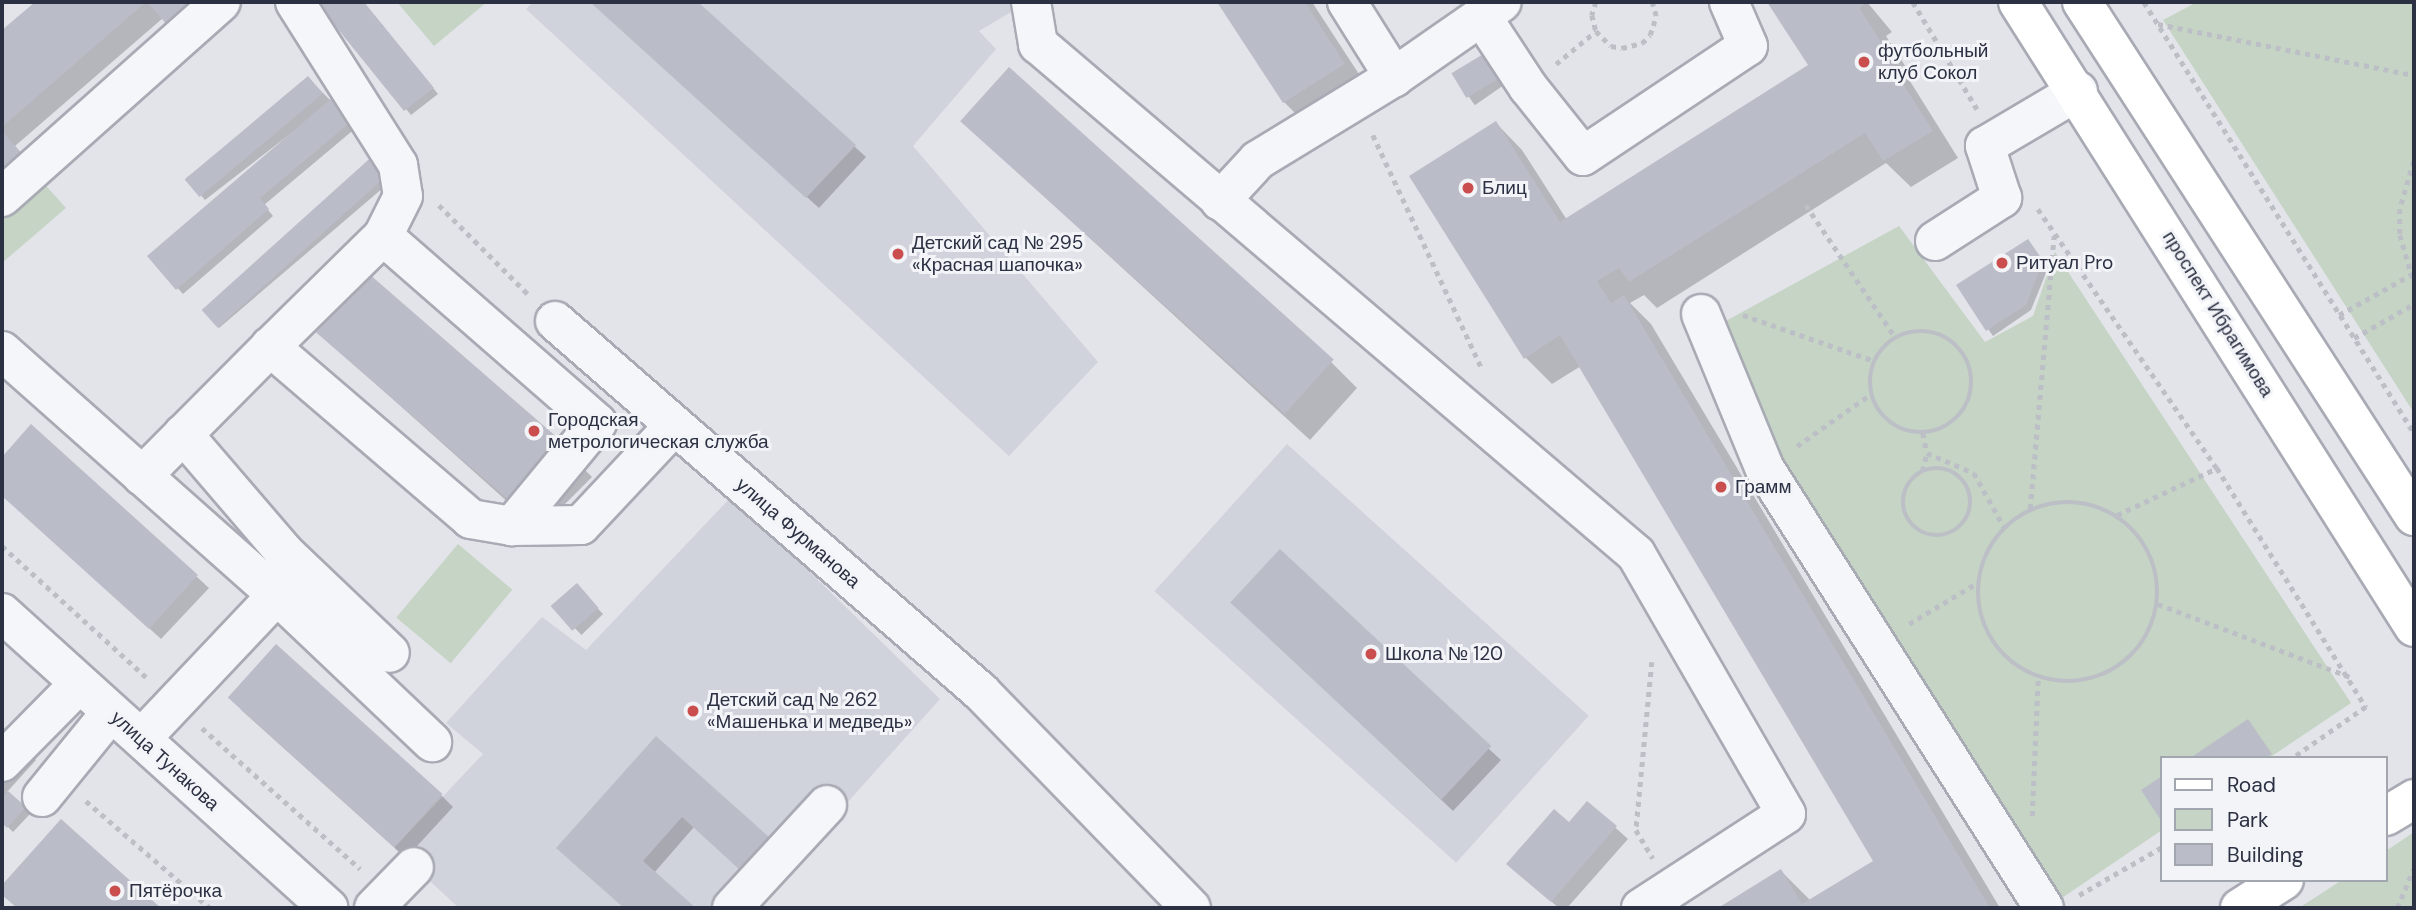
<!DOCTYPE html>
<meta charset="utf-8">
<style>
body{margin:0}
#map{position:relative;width:2416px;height:910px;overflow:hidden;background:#e3e4ea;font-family:"DM Sans",sans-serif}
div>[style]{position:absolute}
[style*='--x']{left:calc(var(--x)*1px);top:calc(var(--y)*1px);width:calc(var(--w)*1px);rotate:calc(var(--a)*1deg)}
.built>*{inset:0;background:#d1d3dc;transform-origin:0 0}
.green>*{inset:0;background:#c5d4c4;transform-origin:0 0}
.shadow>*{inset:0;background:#0003;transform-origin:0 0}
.building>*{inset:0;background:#babdc7;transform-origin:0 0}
.path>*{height:4.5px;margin-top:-2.25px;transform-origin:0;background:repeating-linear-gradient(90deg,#bcbfc6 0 5px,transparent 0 10px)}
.path>.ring{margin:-2.25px;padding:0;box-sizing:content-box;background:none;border:4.5px solid #bcbfc6;border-radius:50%}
.roads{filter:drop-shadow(2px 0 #a8aab4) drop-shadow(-2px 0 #a8aab4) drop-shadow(0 2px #a8aab4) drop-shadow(0 -2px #a8aab4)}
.minor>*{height:38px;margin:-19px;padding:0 19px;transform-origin:19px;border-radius:19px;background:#f5f6f9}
.major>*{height:38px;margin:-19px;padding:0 19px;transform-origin:19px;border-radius:19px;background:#fff}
.dots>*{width:19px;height:19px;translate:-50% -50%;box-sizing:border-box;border:4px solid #f2f4f8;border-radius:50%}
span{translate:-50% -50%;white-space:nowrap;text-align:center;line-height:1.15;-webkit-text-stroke:6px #f2f4f8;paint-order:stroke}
.poi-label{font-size:19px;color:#2b3042}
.left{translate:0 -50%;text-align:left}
.street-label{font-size:19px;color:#2b3042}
.frame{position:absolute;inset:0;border:4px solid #2b3042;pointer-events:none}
.legend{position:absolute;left:2160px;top:756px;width:228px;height:126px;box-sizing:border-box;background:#f2f4f8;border:2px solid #a2a6af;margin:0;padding:9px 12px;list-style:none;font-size:21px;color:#2b3042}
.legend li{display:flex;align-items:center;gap:14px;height:35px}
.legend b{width:35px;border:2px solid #a2a6af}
</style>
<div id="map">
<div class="built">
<i style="clip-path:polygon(533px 2px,1028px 2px,979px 31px,996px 49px,913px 146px,1098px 362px,1009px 456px,526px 9px)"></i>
<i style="left:1287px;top:444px;width:406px;height:198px;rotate:42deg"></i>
<i style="clip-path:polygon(732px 496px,940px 699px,753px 908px,459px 908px,394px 848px,483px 754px,446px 723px,542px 617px,586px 650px)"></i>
</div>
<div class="green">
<i style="clip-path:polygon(397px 2px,487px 2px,434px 46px)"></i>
<i style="clip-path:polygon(2197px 2px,2414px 2px,2414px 413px,2163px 20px)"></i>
<i style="clip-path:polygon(39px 178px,66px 208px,2px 263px,2px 210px)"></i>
<i style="clip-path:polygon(1899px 226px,1985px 342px,2033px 316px,2055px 252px,2351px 703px,2269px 758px,2162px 758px,2162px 830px,2053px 904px,1704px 333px)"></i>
<i style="left:458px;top:544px;width:71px;height:96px;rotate:40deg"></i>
<i style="clip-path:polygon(2414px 832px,2414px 908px,2299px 908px,2342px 880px,2386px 880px,2386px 851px)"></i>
</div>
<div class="shadow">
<i style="clip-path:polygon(38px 2px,231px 2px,163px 18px,15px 146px,39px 173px,2px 205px,2px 33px)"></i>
<i style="clip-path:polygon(318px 2px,363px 2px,438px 94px,411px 115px)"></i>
<i style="clip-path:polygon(591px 2px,696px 2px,866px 157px,819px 208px)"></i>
<i style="clip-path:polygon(1219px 2px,1312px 2px,1370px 91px,1311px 129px,1284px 102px)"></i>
<i style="clip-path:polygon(1769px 2px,1867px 2px,1892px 32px,1886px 36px,1911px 75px,1908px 78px,1958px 158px,1911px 187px,1886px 163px,1657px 308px,1644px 295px,1630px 303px,1651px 324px,2000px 908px,1721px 908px,1781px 871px,1811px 901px,1880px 870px,1581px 366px,1552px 384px,1526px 358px,1496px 123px,1522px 150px,1567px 220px,1810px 66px)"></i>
<i style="left:1490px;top:52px;width:35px;height:43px;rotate:55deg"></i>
<i style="clip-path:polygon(313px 83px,357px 127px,264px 205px,273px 216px,183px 294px,149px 256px,312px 117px,205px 200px,186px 178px)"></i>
<i style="clip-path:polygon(962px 121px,1331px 362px,1357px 388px,1310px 440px)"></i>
<i style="clip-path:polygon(377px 154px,397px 176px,219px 328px,213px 322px)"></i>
<i style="clip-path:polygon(2033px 247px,2048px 268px,2031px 310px,1993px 336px,1958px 286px)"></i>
<i style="clip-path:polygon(319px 333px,562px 447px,592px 477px,539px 530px)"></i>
<i style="clip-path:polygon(32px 426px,209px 588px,161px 639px,2px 494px,2px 459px)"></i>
<i style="left:576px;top:586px;width:39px;height:30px;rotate:46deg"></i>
<i style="clip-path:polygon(1244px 613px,1489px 749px,1501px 760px,1453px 811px)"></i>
<i style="clip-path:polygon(240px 709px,441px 795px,453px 807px,406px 858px)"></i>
<i style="clip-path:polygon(2px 727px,36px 760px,7px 792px,30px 814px,13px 832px,2px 821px)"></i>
<i style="clip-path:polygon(656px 739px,780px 850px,753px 880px,694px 827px,654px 873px,693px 908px,625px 908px,570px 860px)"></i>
<i style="clip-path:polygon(1588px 803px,1628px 839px,1567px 908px,1559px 908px,1520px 875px)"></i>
<i style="clip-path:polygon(61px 822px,158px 908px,17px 908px,2px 888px)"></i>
</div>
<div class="building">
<i style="clip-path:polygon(35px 2px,146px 2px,2px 127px,2px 30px)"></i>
<i style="clip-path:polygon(147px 2px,196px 2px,168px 26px)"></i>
<i style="clip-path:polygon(316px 2px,364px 2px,434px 88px,404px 111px)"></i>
<i style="clip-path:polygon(590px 2px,698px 2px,856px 145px,806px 198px)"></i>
<i style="clip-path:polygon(1217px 2px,1305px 2px,1345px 64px,1283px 103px)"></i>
<i style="clip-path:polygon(1767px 2px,1865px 2px,1860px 9px,1885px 48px,1882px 51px,1933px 131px,1883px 161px,1865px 133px,1629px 282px,1619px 268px,1597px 281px,1611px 303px,1624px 295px,1990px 908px,1718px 908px,1781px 869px,1802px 904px,1873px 861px,1560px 335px,1524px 359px,1409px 176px,1496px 121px,1560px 222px,1808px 65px)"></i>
<i style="left:1490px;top:50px;width:29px;height:45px;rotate:59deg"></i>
<i style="left:1009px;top:67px;width:437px;height:73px;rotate:42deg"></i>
<i style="left:308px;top:76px;width:23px;height:161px;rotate:50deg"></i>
<i style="clip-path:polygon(333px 97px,353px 120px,260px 198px,269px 209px,176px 290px,147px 256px)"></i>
<i style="clip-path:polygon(2px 131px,23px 155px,2px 174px)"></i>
<i style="left:377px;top:152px;width:24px;height:236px;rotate:48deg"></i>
<i style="clip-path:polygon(2028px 239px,2043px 261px,2026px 305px,1986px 331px,1956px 285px)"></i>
<i style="left:368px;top:273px;width:260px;height:79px;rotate:41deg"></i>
<i style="clip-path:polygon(31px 424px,198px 575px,149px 629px,2px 496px,2px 457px)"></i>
<i style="left:1280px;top:549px;width:289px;height:73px;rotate:43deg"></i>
<i style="left:577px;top:583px;width:33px;height:35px;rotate:49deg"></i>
<i style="left:276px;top:644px;width:224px;height:72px;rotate:42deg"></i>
<i style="clip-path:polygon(2248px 719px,2272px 754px,2266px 758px,2190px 758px)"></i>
<i style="clip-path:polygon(656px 736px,769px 837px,740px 870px,682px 817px,643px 861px,696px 908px,624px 908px,556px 848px)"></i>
<i style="clip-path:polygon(2162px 776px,2162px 822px,2141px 790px)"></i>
<i style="clip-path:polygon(8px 791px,26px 807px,7px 828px,2px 823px,2px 798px)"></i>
<i style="clip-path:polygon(1587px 801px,1617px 826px,1551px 902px,1506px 864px,1554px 809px,1569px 822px)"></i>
<i style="clip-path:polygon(61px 819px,144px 893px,161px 908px,17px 908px,2px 895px,2px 885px)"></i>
</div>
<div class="path">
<i style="--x:1596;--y:2;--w:14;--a:107"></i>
<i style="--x:1592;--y:15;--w:16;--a:76"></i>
<i style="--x:1596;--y:31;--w:21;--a:45"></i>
<i style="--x:1611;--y:46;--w:11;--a:10"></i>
<i style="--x:1622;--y:48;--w:21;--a:-14"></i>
<i style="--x:1642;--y:43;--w:11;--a:-45"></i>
<i style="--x:1650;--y:35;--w:20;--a:-72"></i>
<i style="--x:1656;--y:16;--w:15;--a:-106"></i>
<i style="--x:1913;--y:2;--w:125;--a:59.1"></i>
<i style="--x:2144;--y:2;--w:509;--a:57.93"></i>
<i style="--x:2158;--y:24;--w:261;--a:11.3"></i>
<i style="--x:1556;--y:64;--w:52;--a:-39.5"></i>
<i style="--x:1373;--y:135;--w:260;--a:65"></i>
<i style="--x:2414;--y:161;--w:50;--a:106.3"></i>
<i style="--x:2400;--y:209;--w:26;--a:90"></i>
<i style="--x:2400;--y:235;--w:50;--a:73.7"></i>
<i style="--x:439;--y:205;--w:127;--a:45"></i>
<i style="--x:1806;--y:205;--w:159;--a:56"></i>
<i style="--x:2038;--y:209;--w:315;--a:55.4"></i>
<i style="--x:2217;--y:468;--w:282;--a:58.1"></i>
<i style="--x:2366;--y:707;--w:89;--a:145.1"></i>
<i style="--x:1743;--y:315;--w:139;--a:19.3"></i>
<i style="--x:2339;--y:315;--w:86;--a:-29.2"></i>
<i class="ring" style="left:1870px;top:331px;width:97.5px;height:97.5px"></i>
<i style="--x:2354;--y:338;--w:69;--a:-29.5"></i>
<i style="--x:1923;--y:433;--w:20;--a:79"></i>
<i style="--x:1927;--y:453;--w:51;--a:23.1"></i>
<i style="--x:1974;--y:473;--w:62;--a:60.9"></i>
<i style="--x:1797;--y:446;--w:90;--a:-35.1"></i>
<i class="ring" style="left:1903px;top:468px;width:63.5px;height:63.5px"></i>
<i style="--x:1922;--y:471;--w:19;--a:-74"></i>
<i class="ring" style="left:1978px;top:502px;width:175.5px;height:175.5px"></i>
<i style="--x:2030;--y:509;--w:274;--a:-85"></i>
<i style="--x:2117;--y:515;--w:110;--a:-25.2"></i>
<i style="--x:2;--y:546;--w:195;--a:42.3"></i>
<i style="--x:2158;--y:604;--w:205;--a:20.8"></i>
<i style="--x:1909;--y:624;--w:79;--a:-31.1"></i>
<i style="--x:1652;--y:662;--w:169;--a:95.4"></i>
<i style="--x:1636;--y:830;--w:33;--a:59"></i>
<i style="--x:202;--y:728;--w:212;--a:41.7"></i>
<i style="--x:86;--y:801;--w:164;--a:40.8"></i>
<i style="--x:2032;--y:816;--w:139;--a:-87.5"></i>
<i style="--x:2079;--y:895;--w:96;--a:-30"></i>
<i style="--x:2397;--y:908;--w:43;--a:-67"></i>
</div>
<div class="roads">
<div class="minor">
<i style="--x:295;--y:2;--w:193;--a:57.7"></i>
<i style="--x:398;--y:165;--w:31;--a:81"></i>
<i style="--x:403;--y:196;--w:45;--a:116.6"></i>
<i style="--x:1031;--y:2;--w:43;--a:80.5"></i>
<i style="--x:1038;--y:44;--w:786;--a:40.46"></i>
<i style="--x:1636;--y:554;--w:300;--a:60"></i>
<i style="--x:1786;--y:814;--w:173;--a:147"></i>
<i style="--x:1347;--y:2;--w:89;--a:57.9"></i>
<i style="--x:1482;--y:17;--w:84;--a:56.7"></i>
<i style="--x:1528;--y:87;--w:88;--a:51.4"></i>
<i style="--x:1583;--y:156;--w:198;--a:-33.7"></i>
<i style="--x:1748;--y:46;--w:48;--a:-113.4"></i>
<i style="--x:2;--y:197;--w:293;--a:-41.7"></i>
<i style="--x:1220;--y:201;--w:56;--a:-47.2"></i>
<i style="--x:1258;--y:160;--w:159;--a:-31.4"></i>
<i style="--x:1394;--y:77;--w:131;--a:-34.8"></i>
<i style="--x:1935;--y:241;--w:80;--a:-32.7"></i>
<i style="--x:2002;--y:198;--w:55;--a:-108.1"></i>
<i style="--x:1985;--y:146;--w:108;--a:-30.6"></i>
<i style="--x:1701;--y:314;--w:168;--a:67.6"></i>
<i style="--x:1765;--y:469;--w:520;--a:57.56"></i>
<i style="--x:555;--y:321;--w:565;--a:41.05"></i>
<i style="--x:981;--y:692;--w:301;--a:45.8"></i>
<i style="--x:2;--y:351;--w:368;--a:41.6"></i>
<i style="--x:277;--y:595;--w:197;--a:133.4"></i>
<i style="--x:183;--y:434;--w:155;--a:49.4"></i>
<i style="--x:284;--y:552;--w:146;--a:43.6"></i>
<i style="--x:142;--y:476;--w:182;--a:-45.2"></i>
<i style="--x:270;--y:347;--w:158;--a:-44.5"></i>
<i style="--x:383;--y:236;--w:284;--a:41.1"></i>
<i style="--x:597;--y:423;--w:134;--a:129.5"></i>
<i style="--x:512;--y:526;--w:42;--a:-170.3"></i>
<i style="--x:471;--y:519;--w:265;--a:-139.4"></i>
<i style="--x:512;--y:526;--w:69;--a:-0.8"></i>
<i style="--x:581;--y:525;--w:136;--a:-46.8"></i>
<i style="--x:277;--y:595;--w:214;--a:43.5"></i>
<i style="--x:2;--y:613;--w:440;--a:42.1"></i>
<i style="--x:2;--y:762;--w:108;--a:-45.4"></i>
<i style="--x:42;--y:797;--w:109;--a:-50.9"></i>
<i style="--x:374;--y:908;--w:57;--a:-45.7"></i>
<i style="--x:732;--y:908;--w:140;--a:-47.3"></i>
</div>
<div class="major">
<i style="--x:2018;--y:2;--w:740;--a:57.64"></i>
<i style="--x:2082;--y:2;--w:612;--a:57.14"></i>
<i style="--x:2386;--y:816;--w:33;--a:-31"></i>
<i style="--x:2240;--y:908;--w:52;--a:-32.5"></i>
</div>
</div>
<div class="dots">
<i style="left:1864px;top:62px;background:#ca4e4d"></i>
<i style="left:1468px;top:188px;background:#ca4e4d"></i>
<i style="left:898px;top:254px;background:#ca4e4d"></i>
<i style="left:2002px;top:263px;background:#ca4e4d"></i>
<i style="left:534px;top:431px;background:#ca4e4d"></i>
<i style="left:1721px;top:487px;background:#ca4e4d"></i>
<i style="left:1371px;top:654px;background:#ca4e4d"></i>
<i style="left:693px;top:711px;background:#ca4e4d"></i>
<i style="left:115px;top:891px;background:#ca4e4d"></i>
</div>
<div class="poi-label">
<span class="left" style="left:1878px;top:62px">футбольный<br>клуб Сокол</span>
<span class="left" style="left:1482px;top:188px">Блиц</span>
<span class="left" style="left:912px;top:254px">Детский сад № 295<br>«Красная шапочка»</span>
<span class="left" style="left:2016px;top:263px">Ритуал Pro</span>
<span class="left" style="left:548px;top:431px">Городская<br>метрологическая служба</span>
<span class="left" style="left:1735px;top:487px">Грамм</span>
<span class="left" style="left:1385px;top:654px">Школа № 120</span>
<span class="left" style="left:707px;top:711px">Детский сад № 262<br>«Машенька и медведь»</span>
<span class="left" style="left:129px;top:891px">Пятёрочка</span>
</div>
<div class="street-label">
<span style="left:2218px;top:314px;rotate:58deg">проспект Ибрагимова</span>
<span style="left:798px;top:533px;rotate:41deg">улица Фурманова</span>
<span style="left:165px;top:761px;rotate:42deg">улица Тунакова</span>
</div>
<div class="frame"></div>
<ul class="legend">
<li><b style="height:9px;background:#fff"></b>Road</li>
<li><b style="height:19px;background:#c5d4c4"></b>Park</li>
<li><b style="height:19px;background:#babdc7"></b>Building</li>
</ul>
</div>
